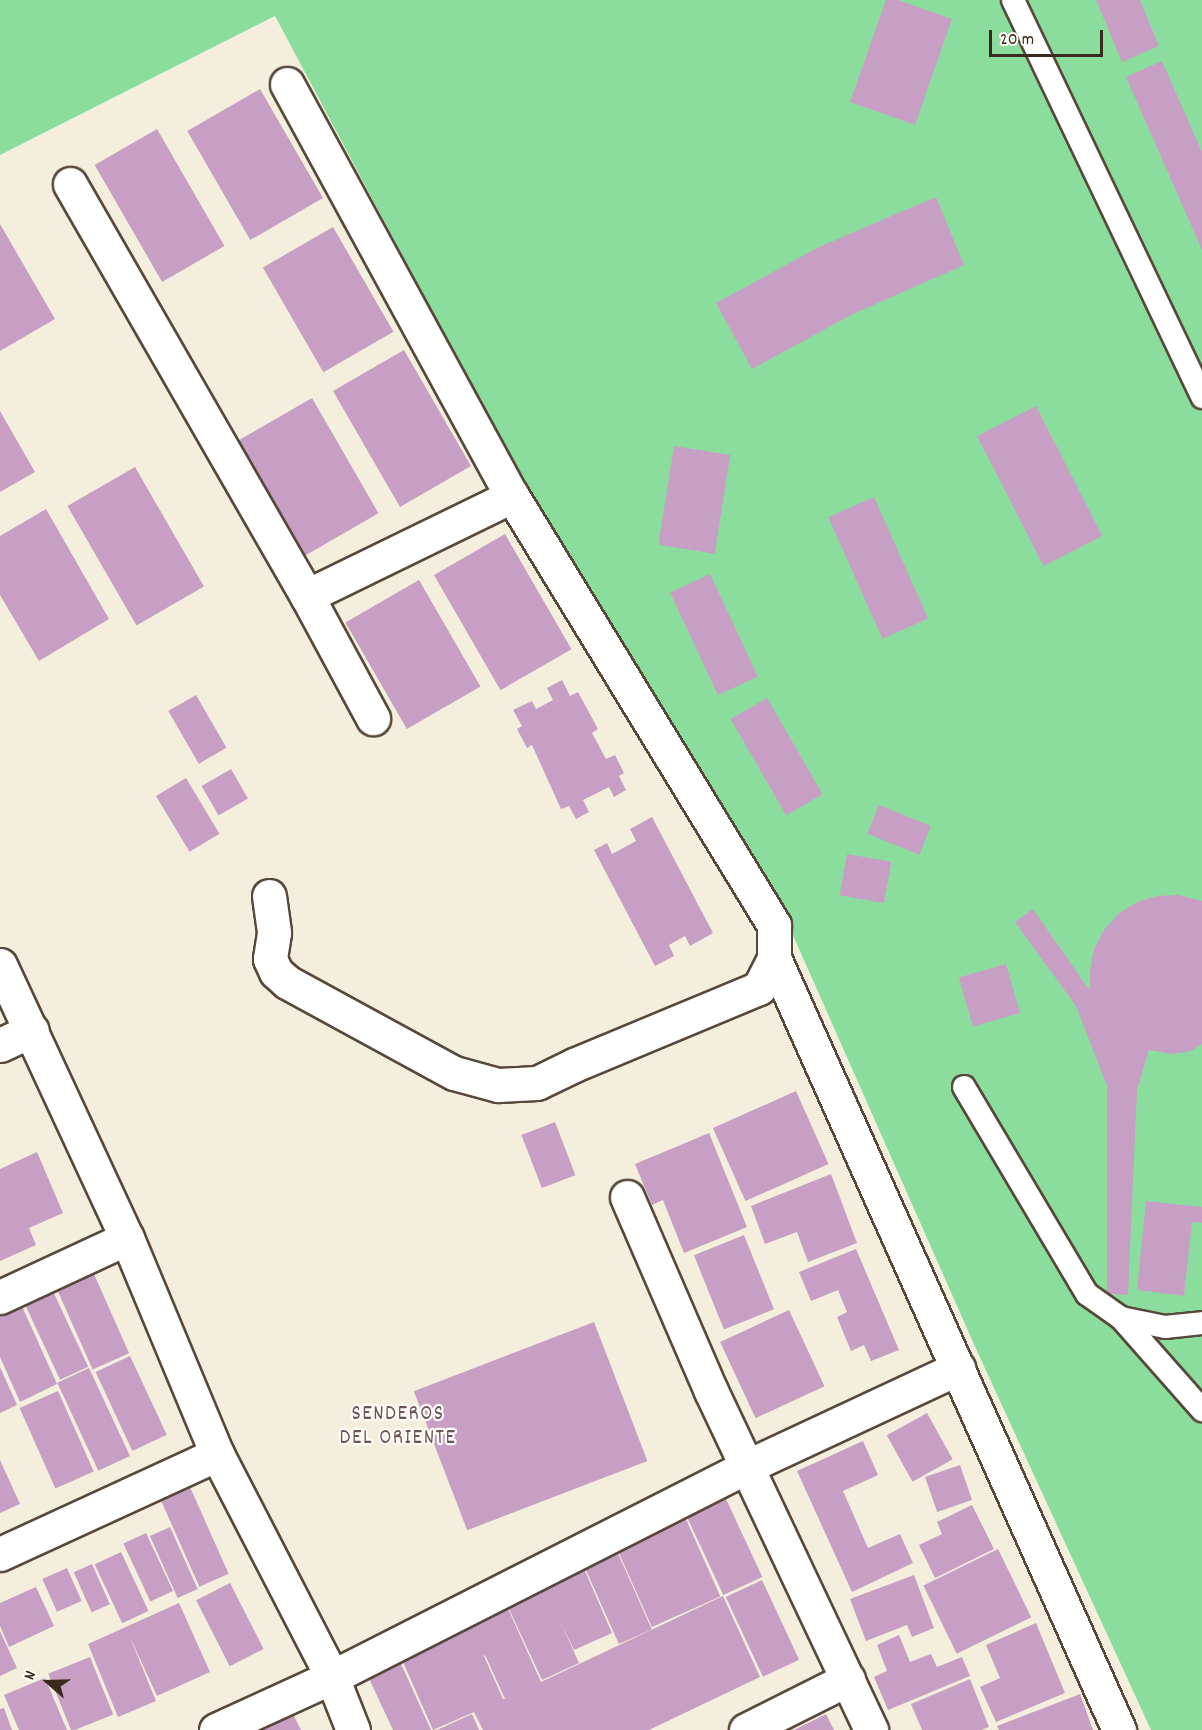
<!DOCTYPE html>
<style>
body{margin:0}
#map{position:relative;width:1202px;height:1730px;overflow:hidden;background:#f3efdc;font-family:Dekko,sans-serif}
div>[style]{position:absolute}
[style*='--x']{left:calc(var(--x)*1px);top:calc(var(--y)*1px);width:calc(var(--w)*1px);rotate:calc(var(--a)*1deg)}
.green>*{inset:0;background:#8bdd9e}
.building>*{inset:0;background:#c89fc4;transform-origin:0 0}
.roads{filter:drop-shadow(2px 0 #57483a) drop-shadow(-2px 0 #57483a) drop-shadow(0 2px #57483a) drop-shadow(0 -2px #57483a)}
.lane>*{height:22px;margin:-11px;padding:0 11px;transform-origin:11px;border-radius:11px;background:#fff}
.street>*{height:33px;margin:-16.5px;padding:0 16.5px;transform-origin:16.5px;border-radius:16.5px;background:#fff}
span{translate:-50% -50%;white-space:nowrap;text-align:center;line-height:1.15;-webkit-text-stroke:4.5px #fdfcf7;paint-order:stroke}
.neighbourhood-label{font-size:21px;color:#6c5358;letter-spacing:1.5px}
.north{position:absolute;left:18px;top:1652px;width:60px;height:60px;-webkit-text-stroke:4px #fdfcf7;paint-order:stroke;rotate:290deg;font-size:16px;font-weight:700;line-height:24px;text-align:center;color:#3b2a1e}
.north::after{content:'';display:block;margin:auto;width:21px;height:27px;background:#3b2a1e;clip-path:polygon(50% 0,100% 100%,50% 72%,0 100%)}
.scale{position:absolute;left:989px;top:30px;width:114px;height:27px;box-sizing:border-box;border:3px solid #3b2a1e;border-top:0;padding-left:8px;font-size:18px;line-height:21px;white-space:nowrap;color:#3b2a1e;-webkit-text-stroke:4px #fdfcf7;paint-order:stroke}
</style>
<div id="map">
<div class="green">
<i style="clip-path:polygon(0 0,1202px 0,1202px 1730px,1151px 1730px,977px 1351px,784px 915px,525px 486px,275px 16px,0 155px)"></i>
</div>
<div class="building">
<i style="clip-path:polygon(886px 0,898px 0,952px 19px,915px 125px,850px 102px)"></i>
<i style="clip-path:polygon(1096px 0,1140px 0,1159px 46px,1122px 62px)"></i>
<i style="clip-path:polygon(1162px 61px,1202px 152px,1202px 250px,1126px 77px)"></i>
<i style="left:260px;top:89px;width:126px;height:84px;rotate:60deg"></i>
<i style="left:157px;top:129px;width:135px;height:72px;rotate:60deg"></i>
<i style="clip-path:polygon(936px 197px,964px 265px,851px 315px,752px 369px,716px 303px,819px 247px)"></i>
<i style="clip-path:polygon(0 224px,55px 319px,0 351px)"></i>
<i style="left:333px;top:227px;width:121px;height:81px;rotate:60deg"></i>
<i style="left:404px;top:350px;width:134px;height:82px;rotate:60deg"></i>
<i style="left:312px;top:398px;width:133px;height:85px;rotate:60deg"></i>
<i style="left:1036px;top:406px;width:146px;height:66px;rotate:63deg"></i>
<i style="clip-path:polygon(0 411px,35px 472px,0 492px)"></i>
<i style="left:674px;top:446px;width:57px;height:100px;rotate:9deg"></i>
<i style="left:135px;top:467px;width:138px;height:78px;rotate:60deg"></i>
<i style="left:874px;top:497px;width:133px;height:50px;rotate:66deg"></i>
<i style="clip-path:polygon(46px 509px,109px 619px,39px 661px,0 595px,0 536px)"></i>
<i style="left:505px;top:534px;width:133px;height:82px;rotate:60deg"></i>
<i style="left:710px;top:574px;width:113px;height:44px;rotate:65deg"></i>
<i style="left:419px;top:580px;width:123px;height:85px;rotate:60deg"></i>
<i style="clip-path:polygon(562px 680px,570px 696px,578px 692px,598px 729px,592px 733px,606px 759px,615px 755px,624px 773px,619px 776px,626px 790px,614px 797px,609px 787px,583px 800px,589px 812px,576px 819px,569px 806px,561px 809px,532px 745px,527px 748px,517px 729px,522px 726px,513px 710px,532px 701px,536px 709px,553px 700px,547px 688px)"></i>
<i style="left:196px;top:695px;width:61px;height:32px;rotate:60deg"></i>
<i style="left:767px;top:698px;width:111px;height:42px;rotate:60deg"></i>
<i style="left:231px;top:769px;width:34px;height:34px;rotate:60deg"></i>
<i style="left:186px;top:778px;width:65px;height:35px;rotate:59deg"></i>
<i style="left:879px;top:805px;width:56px;height:31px;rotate:22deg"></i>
<i style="clip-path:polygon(652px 817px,713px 933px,690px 946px,685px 936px,669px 945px,674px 956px,655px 966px,594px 850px,607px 843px,612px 854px,636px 841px,630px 829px)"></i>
<i style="left:847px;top:854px;width:45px;height:42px;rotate:10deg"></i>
<i style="clip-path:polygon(1178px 895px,1202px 901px,1202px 1044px,1191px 1051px,1172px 1054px,1149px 1050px,1137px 1090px,1128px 1295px,1107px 1294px,1107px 1086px,1076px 1006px,1015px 922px,1033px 909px,1090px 991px,1090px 970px,1094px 949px,1104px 930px,1118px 914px,1137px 902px,1157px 896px)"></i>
<i style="left:1006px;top:964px;width:51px;height:49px;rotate:74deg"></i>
<i style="left:796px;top:1091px;width:80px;height:91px;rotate:66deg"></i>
<i style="left:555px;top:1122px;width:57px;height:36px;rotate:69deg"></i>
<i style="clip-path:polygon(709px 1133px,747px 1227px,684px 1253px,663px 1200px,652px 1205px,635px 1164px)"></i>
<i style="clip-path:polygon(37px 1152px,63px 1213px,29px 1228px,36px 1245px,0 1261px,0 1169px)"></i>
<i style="clip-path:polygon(831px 1174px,857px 1243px,808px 1262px,797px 1232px,765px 1244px,751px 1206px)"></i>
<i style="clip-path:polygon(1146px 1201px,1202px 1207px,1202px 1223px,1192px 1222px,1184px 1296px,1137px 1290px)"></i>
<i style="left:744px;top:1235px;width:80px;height:54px;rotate:68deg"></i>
<i style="clip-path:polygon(856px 1249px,899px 1350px,871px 1361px,864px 1345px,851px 1351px,837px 1317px,847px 1312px,838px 1290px,811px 1301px,799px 1272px)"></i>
<i style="left:93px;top:1272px;width:89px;height:40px;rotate:66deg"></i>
<i style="left:51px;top:1287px;width:88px;height:31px;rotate:65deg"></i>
<i style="clip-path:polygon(21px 1304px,57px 1384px,20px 1402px,0 1357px,0 1314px)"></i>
<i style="left:789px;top:1310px;width:84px;height:76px;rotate:65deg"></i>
<i style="left:594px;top:1322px;width:149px;height:193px;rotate:69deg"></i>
<i style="left:130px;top:1356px;width:87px;height:38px;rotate:65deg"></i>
<i style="clip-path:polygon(0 1367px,17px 1405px,0 1413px)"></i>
<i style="left:89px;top:1368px;width:97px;height:35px;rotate:65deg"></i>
<i style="left:58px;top:1391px;width:88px;height:42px;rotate:66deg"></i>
<i style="left:927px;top:1413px;width:53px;height:46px;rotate:61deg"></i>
<i style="clip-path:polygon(863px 1441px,878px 1475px,843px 1491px,868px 1548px,900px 1534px,913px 1563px,852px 1592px,797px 1471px)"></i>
<i style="clip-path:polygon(0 1460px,20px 1504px,0 1513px)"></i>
<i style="left:960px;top:1465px;width:37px;height:37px;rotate:71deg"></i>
<i style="left:190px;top:1487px;width:95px;height:32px;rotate:66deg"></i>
<i style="left:726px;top:1499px;width:86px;height:43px;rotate:65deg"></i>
<i style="clip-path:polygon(972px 1505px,994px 1549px,935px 1578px,919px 1545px,942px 1534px,937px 1522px)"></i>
<i style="left:685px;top:1517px;width:87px;height:75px;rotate:66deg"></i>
<i style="left:170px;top:1527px;width:68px;height:22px;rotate:66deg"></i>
<i style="left:146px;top:1533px;width:64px;height:25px;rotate:65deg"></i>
<i style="left:616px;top:1549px;width:88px;height:36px;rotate:66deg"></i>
<i style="left:998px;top:1549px;width:76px;height:83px;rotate:64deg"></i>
<i style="left:121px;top:1552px;width:65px;height:29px;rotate:65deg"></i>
<i style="left:92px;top:1564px;width:44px;height:20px;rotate:66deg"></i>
<i style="clip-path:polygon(582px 1564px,612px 1633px,574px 1650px,560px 1621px,579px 1663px,542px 1680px,504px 1598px)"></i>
<i style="left:67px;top:1568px;width:36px;height:27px;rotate:66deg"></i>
<i style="clip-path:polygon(914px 1575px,934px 1628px,912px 1637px,907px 1625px,866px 1641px,850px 1599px)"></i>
<i style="left:762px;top:1580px;width:88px;height:40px;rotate:65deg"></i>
<i style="left:230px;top:1583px;width:74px;height:38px;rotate:63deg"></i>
<i style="clip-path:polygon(36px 1587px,54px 1626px,9px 1647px,0 1626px,0 1603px)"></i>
<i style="clip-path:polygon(evenodd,723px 1596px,760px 1677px,649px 1730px,483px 1730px,474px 1712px,433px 1730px,399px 1653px,504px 1600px,541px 1682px,723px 1596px,485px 1655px,505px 1699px,503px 1699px,484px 1656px,485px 1655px)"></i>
<i style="clip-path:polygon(179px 1603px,210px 1672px,157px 1696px,129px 1635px,156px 1701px,118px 1717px,88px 1644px)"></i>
<i style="clip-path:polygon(1036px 1623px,1065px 1693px,996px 1722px,980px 1687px,1000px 1678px,986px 1645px)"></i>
<i style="clip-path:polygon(0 1631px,17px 1668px,0 1676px)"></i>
<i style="clip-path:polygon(899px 1635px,910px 1662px,931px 1654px,937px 1667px,962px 1657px,970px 1676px,888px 1710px,874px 1677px,887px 1671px,877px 1645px)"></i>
<i style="clip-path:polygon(397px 1655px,431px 1730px,393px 1730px,365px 1670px)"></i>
<i style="left:90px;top:1657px;width:62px;height:45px;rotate:68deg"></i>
<i style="clip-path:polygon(45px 1678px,67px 1730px,19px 1730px,4px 1695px)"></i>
<i style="clip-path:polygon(970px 1679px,989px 1727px,981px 1730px,922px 1730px,911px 1704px)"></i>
<i style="clip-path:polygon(1080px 1694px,1093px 1730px,999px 1730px,997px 1726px)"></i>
<i style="clip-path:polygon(289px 1706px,301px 1730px,258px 1730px,254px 1722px)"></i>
<i style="clip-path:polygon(4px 1708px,12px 1730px,0 1730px,0 1709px)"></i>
<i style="clip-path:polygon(472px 1714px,479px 1730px,437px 1730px)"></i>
<i style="clip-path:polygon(826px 1714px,834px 1730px,794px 1730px)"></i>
</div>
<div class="roads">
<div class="lane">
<i style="--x:1013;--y:0;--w:440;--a:64.5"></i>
<i style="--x:964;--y:1087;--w:241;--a:59.3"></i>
<i style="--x:1087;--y:1294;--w:42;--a:35.2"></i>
<i style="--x:1121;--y:1318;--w:45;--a:11.6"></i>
<i style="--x:1165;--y:1327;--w:37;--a:-6"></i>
<i style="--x:1121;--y:1318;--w:123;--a:48.6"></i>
</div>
<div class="street">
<i style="--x:287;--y:84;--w:469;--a:61.4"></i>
<i style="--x:70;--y:184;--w:475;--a:60.1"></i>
<i style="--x:307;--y:596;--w:139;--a:61.6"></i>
<i style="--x:269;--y:896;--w:37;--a:82"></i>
<i style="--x:274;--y:933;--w:26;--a:99"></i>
<i style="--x:270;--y:959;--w:14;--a:65"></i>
<i style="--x:276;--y:972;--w:15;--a:42"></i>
<i style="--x:287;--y:982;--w:190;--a:28.6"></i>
<i style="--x:454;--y:1073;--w:46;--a:15.3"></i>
<i style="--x:498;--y:1085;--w:39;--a:-3"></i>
<i style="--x:537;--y:1083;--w:41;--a:-25.9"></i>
<i style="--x:574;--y:1065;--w:200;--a:-22.6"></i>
<i style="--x:759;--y:988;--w:34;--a:-63"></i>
<i style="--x:774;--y:958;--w:33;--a:-90"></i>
<i style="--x:774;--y:925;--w:503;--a:-121.41"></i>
<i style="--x:512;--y:496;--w:228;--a:154"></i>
<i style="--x:774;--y:958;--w:846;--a:65.92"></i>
<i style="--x:0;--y:965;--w:301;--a:65.1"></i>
<i style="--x:127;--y:1238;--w:234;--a:67.4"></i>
<i style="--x:217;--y:1454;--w:251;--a:62.7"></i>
<i style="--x:332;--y:1677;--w:57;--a:68.4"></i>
<i style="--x:0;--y:1045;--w:35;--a:-25"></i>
<i style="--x:627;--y:1197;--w:211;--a:66.6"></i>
<i style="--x:711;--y:1391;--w:375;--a:64.7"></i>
<i style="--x:0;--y:1297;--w:140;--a:-24.9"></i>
<i style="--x:0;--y:1554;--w:239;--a:-24.7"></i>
<i style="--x:216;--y:1730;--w:128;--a:-24.6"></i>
<i style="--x:332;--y:1677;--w:466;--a:-26.9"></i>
<i style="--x:748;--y:1466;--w:232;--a:-25"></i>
<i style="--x:746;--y:1730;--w:114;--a:-26.6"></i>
</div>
</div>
<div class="neighbourhood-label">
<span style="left:398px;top:1427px">SENDEROS<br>DEL ORIENTE</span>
</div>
<div class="north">N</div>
<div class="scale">20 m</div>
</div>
